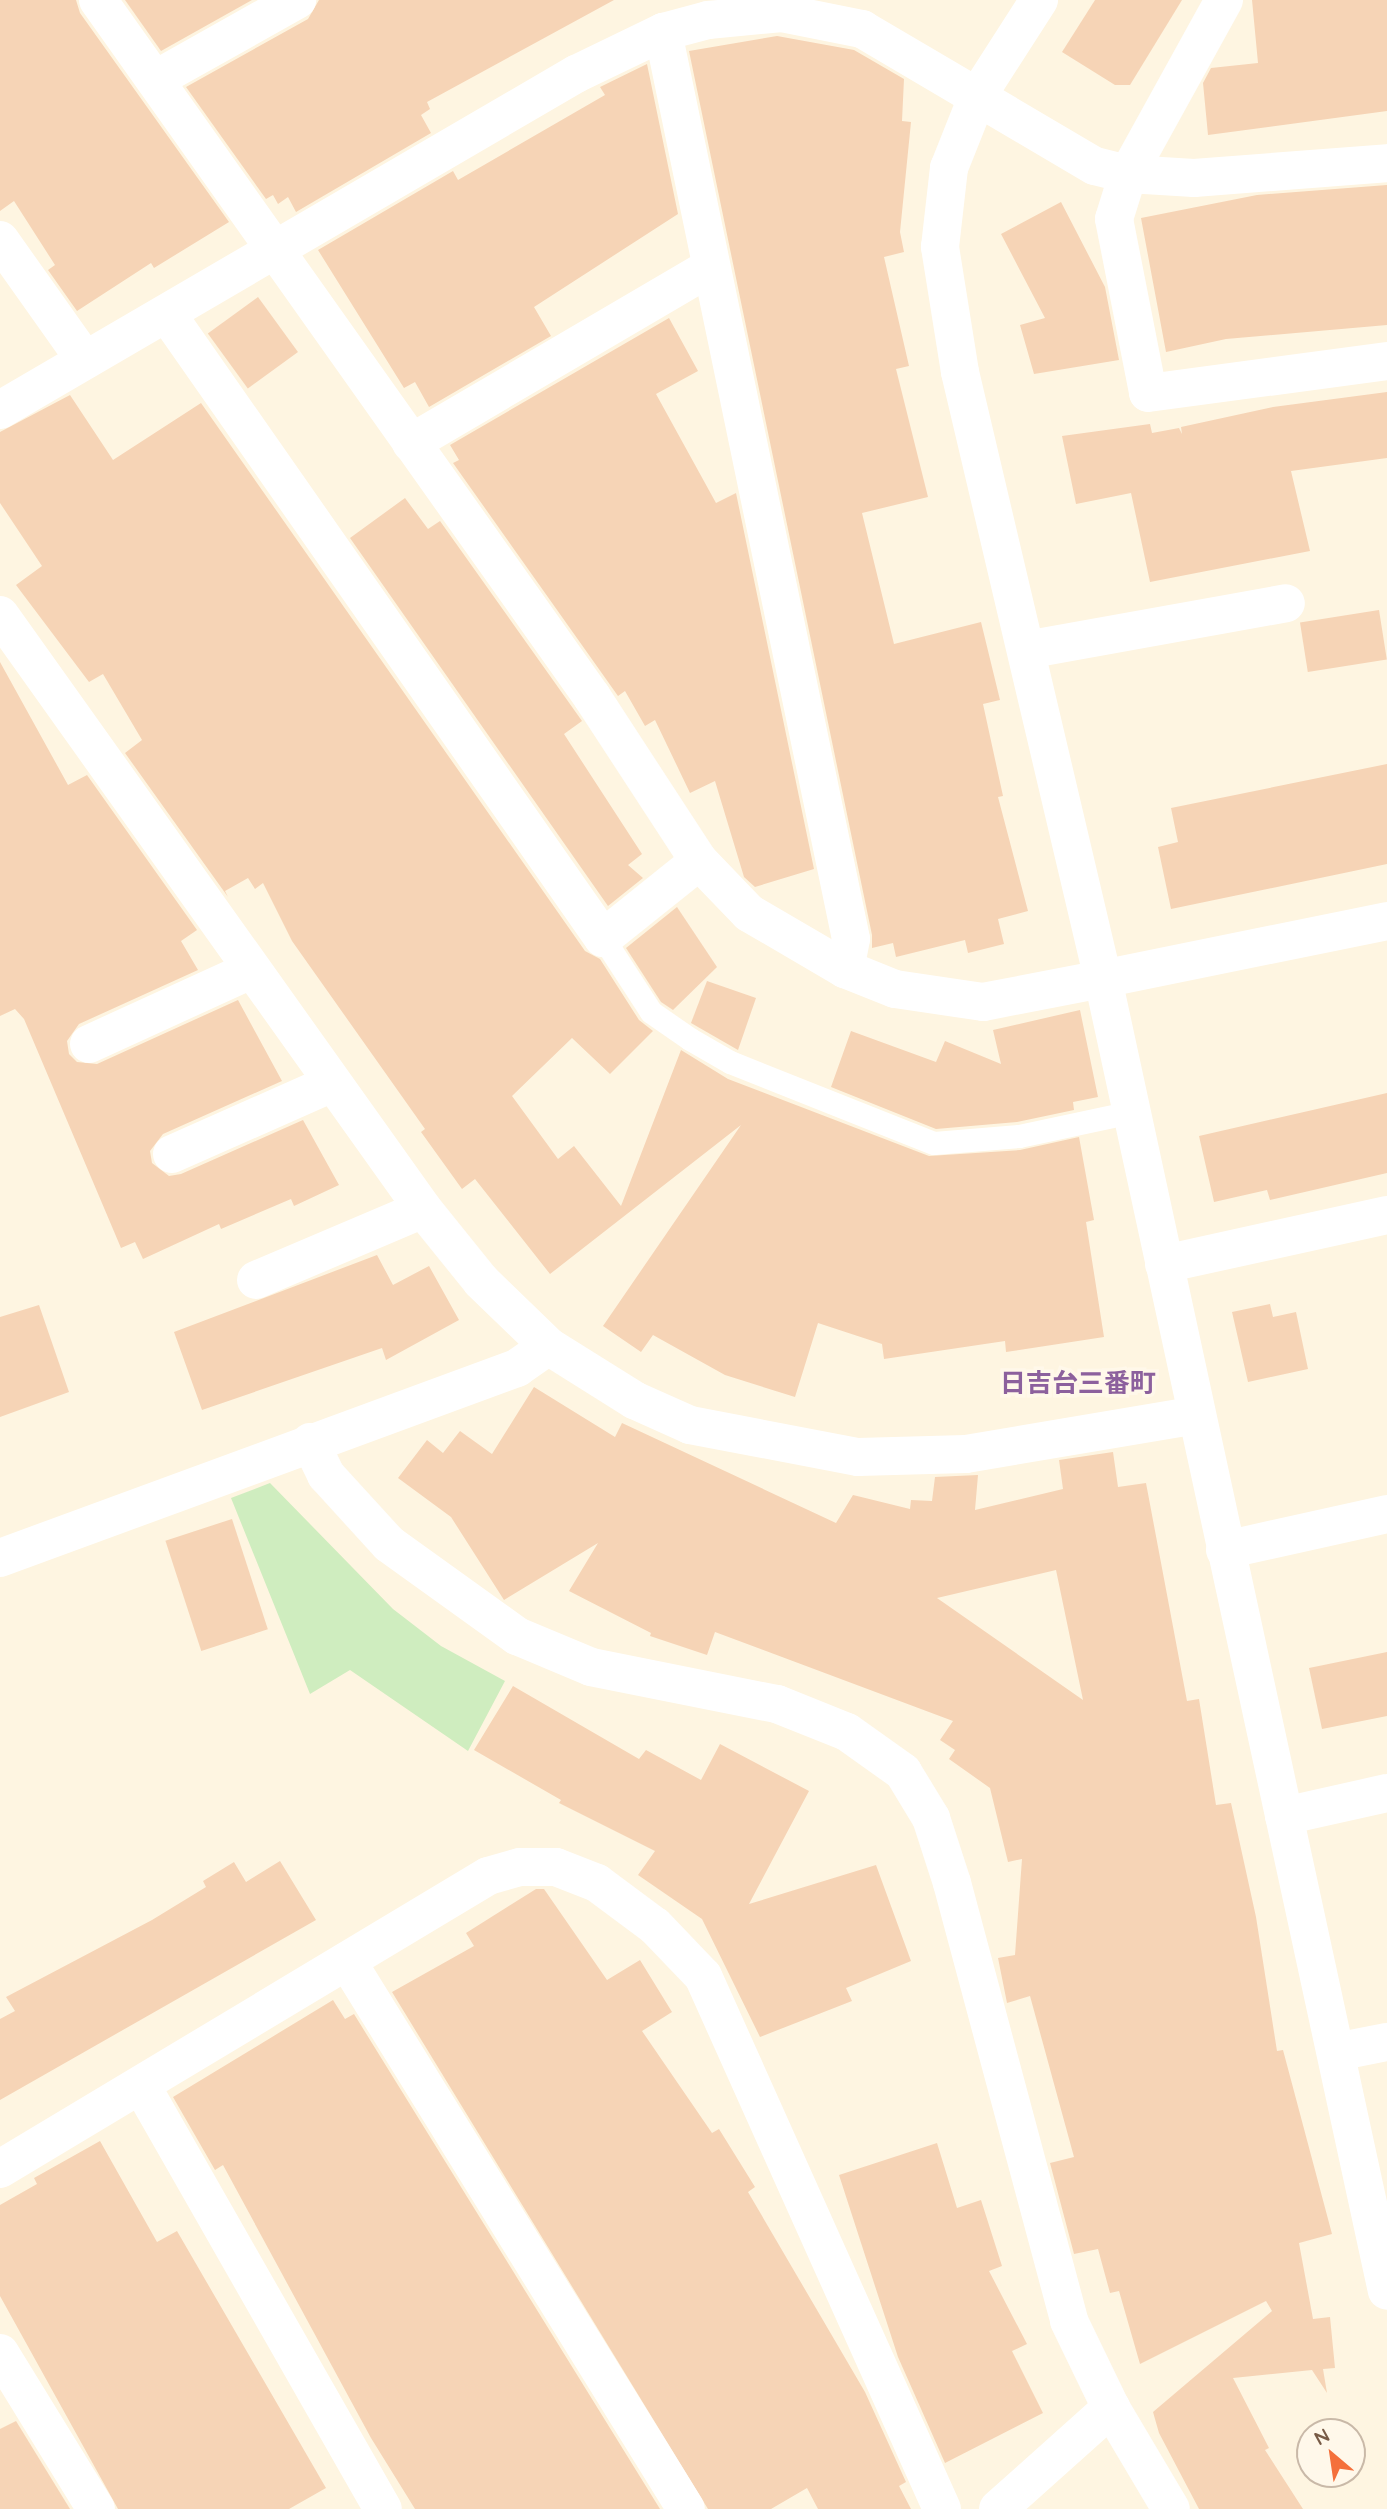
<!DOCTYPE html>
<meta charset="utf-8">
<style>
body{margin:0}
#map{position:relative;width:1387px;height:2509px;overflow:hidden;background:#fef5e1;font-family:Quicksand,"Noto Sans JP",sans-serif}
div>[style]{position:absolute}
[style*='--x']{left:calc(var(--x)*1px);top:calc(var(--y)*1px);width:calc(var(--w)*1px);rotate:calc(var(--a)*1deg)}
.green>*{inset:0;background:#cfedbf}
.building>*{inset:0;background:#f6d4b6;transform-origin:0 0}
.service>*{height:23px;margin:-11.5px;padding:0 11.5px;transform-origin:11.5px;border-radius:11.5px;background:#fff}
.minor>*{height:38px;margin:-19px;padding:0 19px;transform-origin:19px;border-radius:19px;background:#fff}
.tertiary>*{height:38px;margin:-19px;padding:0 19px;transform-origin:19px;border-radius:19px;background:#fff}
span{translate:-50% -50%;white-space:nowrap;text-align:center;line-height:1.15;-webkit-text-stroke:7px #fff8ea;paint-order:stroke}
.neighbourhood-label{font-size:26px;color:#8c609d;font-weight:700}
.north{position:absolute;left:1296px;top:2418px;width:70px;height:70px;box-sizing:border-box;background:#fff8ea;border:2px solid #c9b9a8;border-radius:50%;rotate:331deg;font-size:19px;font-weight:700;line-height:28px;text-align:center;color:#785b46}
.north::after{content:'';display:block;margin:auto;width:24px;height:32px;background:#f4703b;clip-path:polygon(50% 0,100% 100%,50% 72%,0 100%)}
</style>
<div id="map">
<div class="green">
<i style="clip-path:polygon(270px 1483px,393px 1609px,441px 1646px,505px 1681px,468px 1751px,350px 1670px,310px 1694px,231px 1498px)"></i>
</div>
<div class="building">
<i style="clip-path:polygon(0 0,76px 0,80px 13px,229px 222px,154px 268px,151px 263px,77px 311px,48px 270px,55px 265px,14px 201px,0 211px)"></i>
<i style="clip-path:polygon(125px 0,252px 0,161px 51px)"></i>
<i style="clip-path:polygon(319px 0,614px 0,427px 102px,430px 109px,421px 115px,431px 133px,296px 212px,288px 197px,278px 204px,273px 195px,266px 199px,186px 87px,308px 19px)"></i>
<i style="clip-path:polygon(1095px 0,1182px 0,1130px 85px,1115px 85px,1062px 52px)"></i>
<i style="clip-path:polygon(1252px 0,1387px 0,1387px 111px,1208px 135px,1203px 83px,1211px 68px,1258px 63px)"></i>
<i style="clip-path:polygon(777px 36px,854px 50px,904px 79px,902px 121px,911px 122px,900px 232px,904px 252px,884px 257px,909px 366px,896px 369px,928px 497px,862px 513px,894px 644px,981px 622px,1000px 700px,983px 704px,1003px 796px,998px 797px,1028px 911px,998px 919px,1004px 944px,968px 953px,965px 940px,896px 957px,893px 943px,872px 948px,872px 935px,689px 51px)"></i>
<i style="clip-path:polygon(647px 64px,678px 214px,534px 307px,551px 336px,429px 407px,415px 382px,404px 388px,318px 250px,453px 171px,458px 180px,605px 95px,600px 87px)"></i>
<i style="clip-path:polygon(1387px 185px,1387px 325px,1226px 339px,1166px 352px,1141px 218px,1257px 195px)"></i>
<i style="clip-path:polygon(1061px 202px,1105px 287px,1119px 360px,1034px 374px,1020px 325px,1045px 318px,1001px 234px)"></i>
<i style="left:258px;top:297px;width:68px;height:62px;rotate:54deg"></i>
<i style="clip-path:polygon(669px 318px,698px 371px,656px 394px,716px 503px,736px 493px,814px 869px,755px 887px,744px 877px,715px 781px,690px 793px,655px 720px,645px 726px,625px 691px,618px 696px,453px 463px,459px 460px,450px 445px)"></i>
<i style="clip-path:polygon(1387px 392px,1387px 458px,1291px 471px,1310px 551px,1150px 582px,1131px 493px,1076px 504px,1062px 436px,1150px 424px,1152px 433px,1179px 428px,1182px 434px,1181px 427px,1273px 407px)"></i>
<i style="clip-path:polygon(70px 395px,113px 460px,201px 403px,585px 951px,600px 959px,639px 1020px,653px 1031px,610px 1074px,572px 1038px,512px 1096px,558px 1159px,574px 1146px,621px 1206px,681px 1050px,728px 1079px,929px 1156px,1020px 1150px,1079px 1137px,1094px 1220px,1086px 1222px,1104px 1337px,1006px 1352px,1005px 1341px,884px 1359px,882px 1344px,818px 1323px,795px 1397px,725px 1375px,653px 1335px,641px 1352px,603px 1326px,741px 1125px,550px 1274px,475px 1179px,462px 1189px,421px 1132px,425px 1129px,292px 941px,263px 883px,255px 889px,248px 878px,225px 891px,228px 897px,125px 753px,142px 740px,103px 674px,89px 682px,16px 585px,42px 566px,0 503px,0 432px)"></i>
<i style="clip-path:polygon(405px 498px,428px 529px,440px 521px,582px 721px,564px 734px,642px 854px,628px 865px,643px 878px,608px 906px,350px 538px)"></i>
<i style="left:1379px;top:610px;width:50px;height:80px;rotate:81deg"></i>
<i style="clip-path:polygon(0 662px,68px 785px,87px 775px,197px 930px,181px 941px,198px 970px,79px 1024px,67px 1041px,69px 1054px,77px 1062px,97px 1064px,238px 1000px,282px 1081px,163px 1134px,150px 1151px,152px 1163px,169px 1176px,181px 1174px,303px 1120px,339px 1185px,294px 1206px,291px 1199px,221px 1229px,219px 1224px,143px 1259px,135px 1242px,121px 1248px,24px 1019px,15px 1009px,0 1016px)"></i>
<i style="clip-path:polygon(1387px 764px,1387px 864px,1171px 909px,1158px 847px,1178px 842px,1171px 808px)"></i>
<i style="clip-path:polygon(677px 907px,717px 967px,673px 1010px,661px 1002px,626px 948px)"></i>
<i style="clip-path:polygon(707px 981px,756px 998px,738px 1050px,691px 1023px)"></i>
<i style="clip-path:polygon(1080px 1010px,1098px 1097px,1073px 1102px,1074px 1110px,1017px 1122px,936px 1129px,831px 1087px,851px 1031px,936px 1062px,945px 1041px,1001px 1064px,993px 1030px)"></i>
<i style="clip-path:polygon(1387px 1093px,1387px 1173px,1270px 1200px,1267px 1190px,1214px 1202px,1199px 1136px)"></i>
<i style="clip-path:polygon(377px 1255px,393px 1285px,429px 1266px,459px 1320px,386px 1360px,382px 1348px,202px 1410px,174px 1332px)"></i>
<i style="clip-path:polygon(1270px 1304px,1273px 1317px,1296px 1312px,1308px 1369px,1248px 1382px,1232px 1312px)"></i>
<i style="clip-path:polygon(39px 1305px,69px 1392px,0 1417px,0 1317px)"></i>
<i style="clip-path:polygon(evenodd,534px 1387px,615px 1437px,622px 1423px,836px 1523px,853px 1495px,910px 1509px,911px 1500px,932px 1501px,935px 1477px,978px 1475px,975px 1510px,1063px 1489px,1059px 1460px,1113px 1452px,1118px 1487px,1146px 1483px,1187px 1701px,1199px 1699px,1216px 1805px,1231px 1803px,1256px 1917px,1277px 2051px,1283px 2050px,1332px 2234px,1299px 2243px,1313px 2319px,1330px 2317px,1335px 2368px,1323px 2369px,1327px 2393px,1312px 2370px,1233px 2378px,1269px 2448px,1265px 2450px,1303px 2509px,1199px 2509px,1159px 2433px,1153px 2412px,1272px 2311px,1266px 2301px,1140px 2364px,1119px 2291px,1110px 2293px,1098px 2249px,1074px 2254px,1050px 2163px,1074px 2157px,1030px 1996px,1007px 2003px,998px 1958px,1015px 1955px,1022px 1859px,1008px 1862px,990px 1788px,949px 1759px,955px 1750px,940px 1740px,953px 1721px,715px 1632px,707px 1655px,650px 1636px,651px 1633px,569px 1591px,598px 1543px,504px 1600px,451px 1517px,398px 1478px,427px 1440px,443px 1453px,460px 1431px,492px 1454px,534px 1387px,1056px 1570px,1083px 1700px,937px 1598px,1056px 1570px)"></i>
<i style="left:232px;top:1519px;width:116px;height:70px;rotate:72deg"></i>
<i style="clip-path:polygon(1387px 1652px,1387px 1716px,1322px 1729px,1309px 1668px)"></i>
<i style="clip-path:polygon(513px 1686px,639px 1759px,646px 1750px,701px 1780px,720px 1744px,809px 1791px,749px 1904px,876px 1865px,911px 1961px,846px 1988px,852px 2001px,760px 2037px,702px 1919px,638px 1875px,655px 1851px,559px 1803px,561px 1800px,474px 1750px)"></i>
<i style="clip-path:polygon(280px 1861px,316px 1920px,0 2100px,0 2019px,15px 2011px,6px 1997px,152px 1920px,206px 1887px,203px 1881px,234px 1862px,246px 1882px)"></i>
<i style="clip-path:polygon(536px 1889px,544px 1889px,607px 1980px,640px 1960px,672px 2012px,642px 2031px,712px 2133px,719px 2129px,755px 2187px,748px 2192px,865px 2392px,906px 2482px,899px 2486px,911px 2509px,818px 2509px,807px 2488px,771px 2509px,708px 2509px,392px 1992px,474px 1946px,466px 1933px)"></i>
<i style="clip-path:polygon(333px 2000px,345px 2019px,354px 2014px,660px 2509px,415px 2509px,371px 2438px,223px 2165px,215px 2170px,173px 2097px)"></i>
<i style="clip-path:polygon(100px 2141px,157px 2242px,177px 2231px,326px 2488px,289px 2509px,118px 2509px,0 2296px,0 2205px,37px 2184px,34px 2178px)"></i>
<i style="clip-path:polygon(937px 2143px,957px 2208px,981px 2200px,1002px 2266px,989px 2271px,1027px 2344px,1012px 2351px,1043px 2413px,945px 2463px,898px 2357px,839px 2175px)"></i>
<i style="clip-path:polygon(16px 2421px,70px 2509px,0 2509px,0 2429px)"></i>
</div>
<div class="service">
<i style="--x:603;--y:938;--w:88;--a:57"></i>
<i style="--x:651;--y:1012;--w:47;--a:34.7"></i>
<i style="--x:690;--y:1039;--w:46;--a:29.9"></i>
<i style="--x:730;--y:1062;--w:219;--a:21.7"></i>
<i style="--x:934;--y:1143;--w:85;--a:-4.7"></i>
<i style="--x:1019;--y:1136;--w:115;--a:-12.1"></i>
</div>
<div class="minor">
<i style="--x:98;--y:0;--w:854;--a:54.67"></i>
<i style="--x:592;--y:697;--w:196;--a:56.9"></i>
<i style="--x:699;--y:861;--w:72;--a:46.1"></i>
<i style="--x:749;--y:913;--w:111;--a:30.3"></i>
<i style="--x:845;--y:969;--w:54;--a:21.8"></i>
<i style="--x:895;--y:989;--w:89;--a:8.4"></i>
<i style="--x:983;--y:1002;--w:122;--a:-10.9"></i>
<i style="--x:1103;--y:979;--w:624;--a:-103.26"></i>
<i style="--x:960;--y:372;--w:127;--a:-99.1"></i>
<i style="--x:940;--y:247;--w:80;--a:-83.5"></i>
<i style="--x:949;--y:168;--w:79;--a:-68.3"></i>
<i style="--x:978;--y:95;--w:113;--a:-57.3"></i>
<i style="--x:1224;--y:0;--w:199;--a:118.9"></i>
<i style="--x:1128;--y:174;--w:47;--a:107.3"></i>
<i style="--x:1114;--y:219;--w:177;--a:78.9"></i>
<i style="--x:1148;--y:393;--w:241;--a:-7.6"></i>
<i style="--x:663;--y:32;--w:926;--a:78.29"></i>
<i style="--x:851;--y:939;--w:31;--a:101"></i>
<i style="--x:156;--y:79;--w:162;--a:-29.3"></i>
<i style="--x:0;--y:240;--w:147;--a:54.7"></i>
<i style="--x:167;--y:314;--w:761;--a:55.06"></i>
<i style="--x:603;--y:938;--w:123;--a:-38.7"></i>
<i style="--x:0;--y:410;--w:667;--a:-30.26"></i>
<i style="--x:576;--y:74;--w:97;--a:-25.8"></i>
<i style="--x:663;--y:32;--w:47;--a:-14.9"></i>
<i style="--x:708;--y:20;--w:74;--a:-5.4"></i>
<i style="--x:782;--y:13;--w:82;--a:11.3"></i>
<i style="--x:862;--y:29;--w:270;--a:30.5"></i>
<i style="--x:1095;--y:166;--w:34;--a:14"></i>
<i style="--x:1128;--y:174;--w:66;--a:3.5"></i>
<i style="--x:1194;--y:178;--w:194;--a:-4.4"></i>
<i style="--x:411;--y:443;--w:344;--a:-30.4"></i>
<i style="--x:0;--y:615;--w:729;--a:54.54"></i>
<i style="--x:423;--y:1209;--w:92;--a:51.1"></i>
<i style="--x:481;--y:1281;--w:93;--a:44.1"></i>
<i style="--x:548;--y:1346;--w:102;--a:32.1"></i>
<i style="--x:634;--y:1400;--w:61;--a:24.1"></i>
<i style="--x:690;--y:1425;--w:171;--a:10.8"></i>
<i style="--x:858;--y:1457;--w:108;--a:-1.6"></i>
<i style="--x:966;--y:1454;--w:233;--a:-9.6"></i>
<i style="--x:1026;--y:650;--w:264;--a:-10.2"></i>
<i style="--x:89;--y:1044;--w:178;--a:-24.6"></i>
<i style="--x:172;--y:1154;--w:175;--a:-23.9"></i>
<i style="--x:1164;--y:1264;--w:228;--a:-12.4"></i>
<i style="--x:256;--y:1280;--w:181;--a:-23"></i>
<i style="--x:310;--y:1442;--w:37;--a:64"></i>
<i style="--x:326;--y:1475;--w:93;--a:47.6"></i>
<i style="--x:389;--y:1544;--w:158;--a:35.7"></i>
<i style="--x:517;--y:1636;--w:80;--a:22.7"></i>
<i style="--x:591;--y:1667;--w:190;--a:11.3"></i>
<i style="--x:777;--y:1704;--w:75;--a:21.8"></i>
<i style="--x:847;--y:1732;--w:69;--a:35.5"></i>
<i style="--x:903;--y:1772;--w:54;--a:58.7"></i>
<i style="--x:931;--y:1818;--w:68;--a:72.1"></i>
<i style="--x:952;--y:1883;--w:453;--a:75"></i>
<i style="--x:1069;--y:2321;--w:97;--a:64.2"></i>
<i style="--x:1111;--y:2408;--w:117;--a:59.3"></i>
<i style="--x:1225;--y:1550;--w:166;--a:-12.5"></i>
<i style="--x:0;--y:1558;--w:551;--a:-20.18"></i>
<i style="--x:517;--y:1368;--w:38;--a:-35"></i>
<i style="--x:1284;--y:1816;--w:106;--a:-12.6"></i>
<i style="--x:347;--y:1961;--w:644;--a:58.26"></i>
<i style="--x:1336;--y:2052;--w:52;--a:-11.1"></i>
<i style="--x:141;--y:2085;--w:488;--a:60.3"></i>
<i style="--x:0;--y:2169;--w:569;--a:-30.98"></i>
<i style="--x:488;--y:1876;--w:33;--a:-16"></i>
<i style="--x:520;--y:1867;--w:36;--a:0"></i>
<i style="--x:556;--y:1867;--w:44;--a:21.3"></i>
<i style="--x:597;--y:1883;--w:72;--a:36.6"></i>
<i style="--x:655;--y:1926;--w:69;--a:46.2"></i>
<i style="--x:703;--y:1976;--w:584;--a:65.85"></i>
<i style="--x:0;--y:2353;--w:183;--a:58.4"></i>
<i style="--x:998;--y:2509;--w:152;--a:-41.8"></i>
</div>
<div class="tertiary">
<i style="--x:1387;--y:921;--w:290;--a:168.5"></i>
<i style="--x:1103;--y:979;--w:1342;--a:77.79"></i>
</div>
<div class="neighbourhood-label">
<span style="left:1078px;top:1383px">日吉台三番町</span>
</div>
<div class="north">N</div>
</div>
